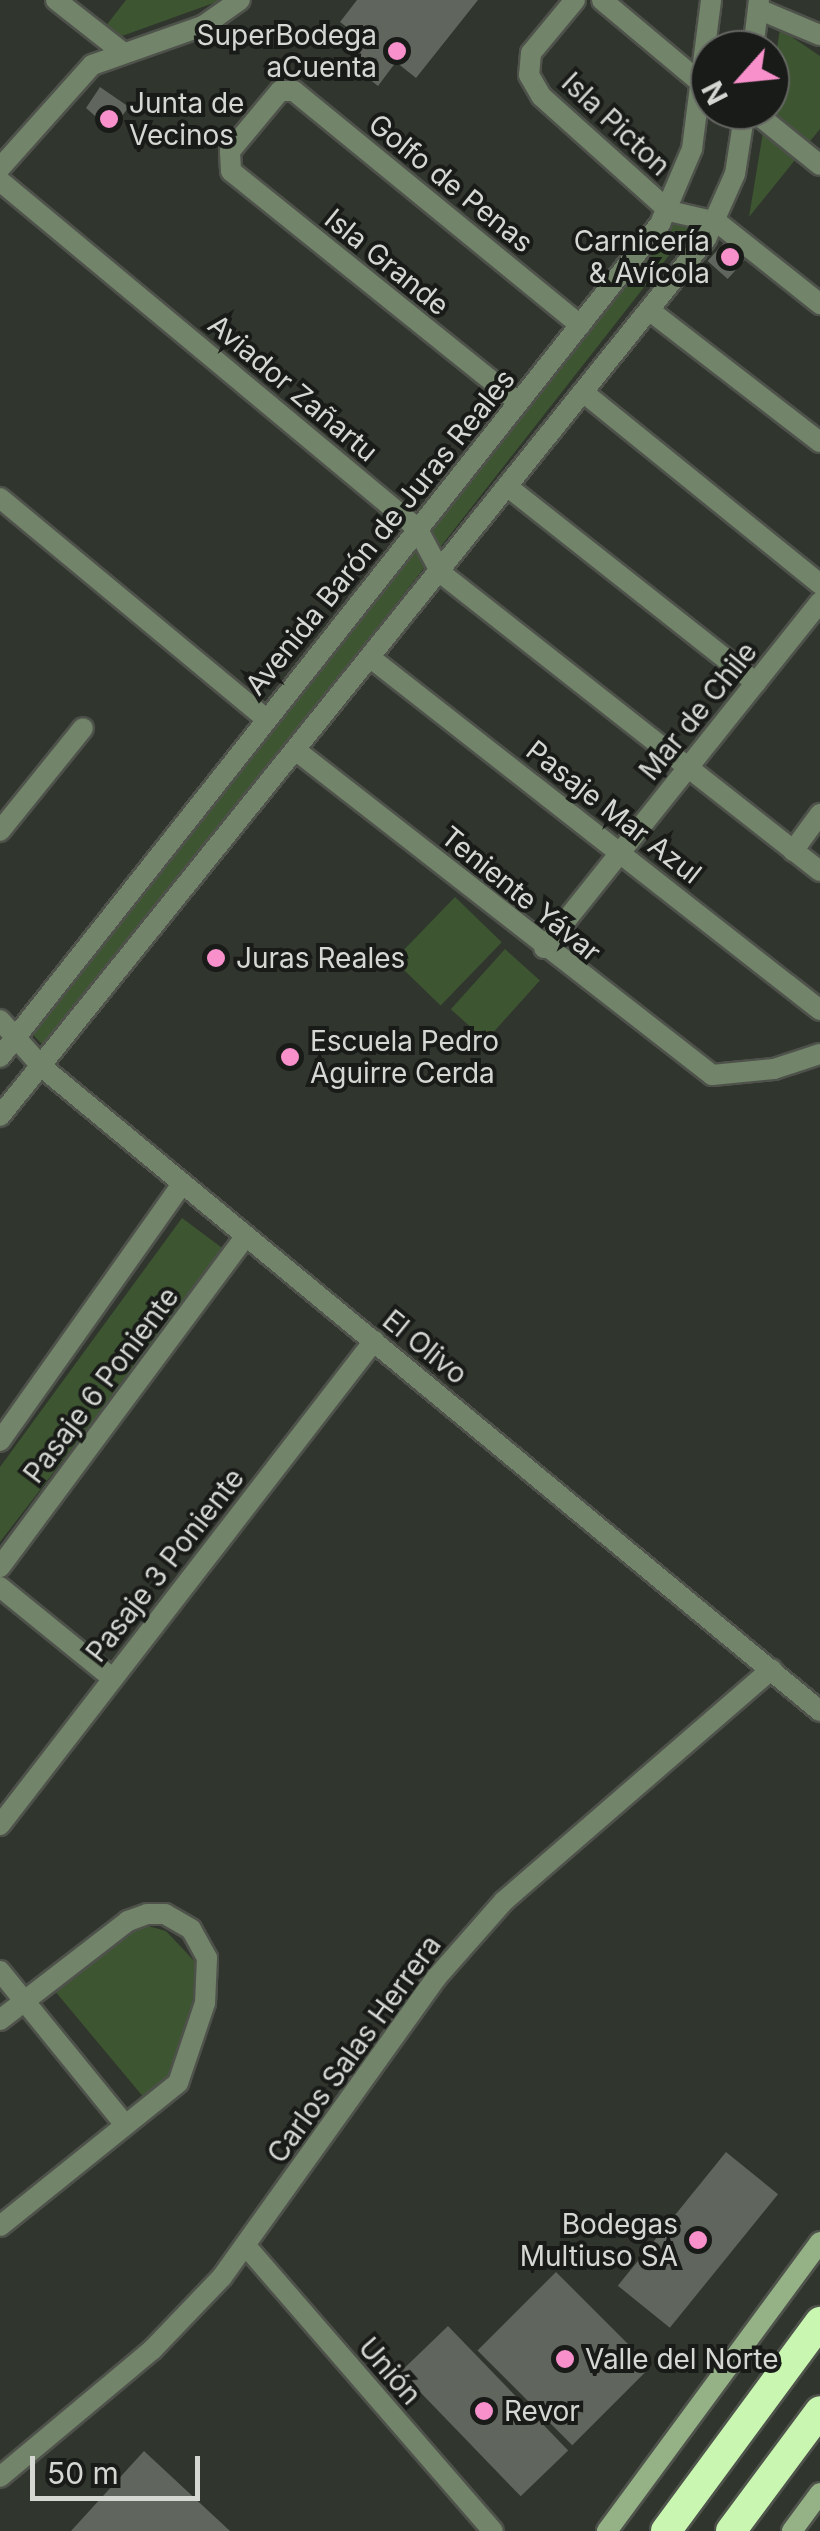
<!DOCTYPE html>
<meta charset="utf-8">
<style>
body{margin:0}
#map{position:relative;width:820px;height:2531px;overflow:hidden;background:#30352d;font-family:Inter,sans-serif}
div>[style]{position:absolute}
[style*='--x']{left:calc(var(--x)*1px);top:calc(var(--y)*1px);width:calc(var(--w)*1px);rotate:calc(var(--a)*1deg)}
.green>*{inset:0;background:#3d5531;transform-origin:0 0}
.building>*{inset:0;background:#60655d;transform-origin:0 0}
.roads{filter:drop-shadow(2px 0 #4e524b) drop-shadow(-2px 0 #4e524b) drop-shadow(0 2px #4e524b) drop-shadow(0 -2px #4e524b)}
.minor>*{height:20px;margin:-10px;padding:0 10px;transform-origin:10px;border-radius:10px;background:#728469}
.tertiary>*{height:20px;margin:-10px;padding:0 10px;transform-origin:10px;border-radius:10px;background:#728469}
.secondary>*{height:20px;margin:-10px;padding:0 10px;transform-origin:10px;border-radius:10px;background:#95b286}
.motorway>*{height:30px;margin:-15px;padding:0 15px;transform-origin:15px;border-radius:15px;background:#c9f6b1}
.dots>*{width:28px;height:28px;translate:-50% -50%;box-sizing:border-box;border:5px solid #191b18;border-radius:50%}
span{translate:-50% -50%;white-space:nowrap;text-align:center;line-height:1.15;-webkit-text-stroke:8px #191b18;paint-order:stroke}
.poi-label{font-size:28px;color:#d4d7d2}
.right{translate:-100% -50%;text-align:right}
.left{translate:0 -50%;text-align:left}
.street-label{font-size:28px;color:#d4d7d2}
.north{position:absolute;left:690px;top:30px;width:100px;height:100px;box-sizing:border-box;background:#191b18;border:2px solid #646662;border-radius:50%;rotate:243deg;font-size:28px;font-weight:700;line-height:40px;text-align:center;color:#d4d7d2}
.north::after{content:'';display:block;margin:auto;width:35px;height:45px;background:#f890cc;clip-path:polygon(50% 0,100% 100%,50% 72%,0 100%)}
.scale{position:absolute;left:30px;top:2456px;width:170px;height:45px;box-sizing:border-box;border:5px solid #d4d7d2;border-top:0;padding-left:12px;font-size:30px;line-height:35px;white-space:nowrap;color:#d4d7d2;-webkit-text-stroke:8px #191b18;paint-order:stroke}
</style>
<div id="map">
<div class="green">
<i style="clip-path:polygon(126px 0,222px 0,122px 36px,105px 27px)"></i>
<i style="clip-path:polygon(780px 29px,820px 56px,820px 129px,749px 217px)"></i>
<i style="clip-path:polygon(677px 216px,692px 226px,47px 1049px,32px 1034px)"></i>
<i style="left:455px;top:897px;width:65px;height:88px;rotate:44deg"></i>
<i style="left:505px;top:949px;width:47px;height:81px;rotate:42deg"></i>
<i style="clip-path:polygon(182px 1218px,225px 1250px,0 1542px,0 1467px)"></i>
<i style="clip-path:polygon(141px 1924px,166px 1931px,197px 1964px,200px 2003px,177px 2073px,145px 2099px,54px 1990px)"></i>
</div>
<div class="building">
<i style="clip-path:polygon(357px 0,478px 0,416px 78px,396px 62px,378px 86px,348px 62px,365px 41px,340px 22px)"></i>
<i style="clip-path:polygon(100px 87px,129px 107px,111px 130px,86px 108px)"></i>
<i style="left:731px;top:235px;width:27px;height:35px;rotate:42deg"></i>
<i style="left:726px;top:2152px;width:67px;height:172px;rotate:39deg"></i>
<i style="left:556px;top:2272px;width:134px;height:111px;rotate:45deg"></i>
<i style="left:448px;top:2326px;width:173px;height:66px;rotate:46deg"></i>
<i style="clip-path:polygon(144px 2451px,230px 2531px,71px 2531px)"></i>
</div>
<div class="roads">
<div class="minor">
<i style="--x:56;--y:0;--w:84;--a:38.2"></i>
<i style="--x:575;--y:0;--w:69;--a:129.7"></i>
<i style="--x:531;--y:53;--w:22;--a:95"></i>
<i style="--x:529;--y:75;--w:24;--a:60"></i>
<i style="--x:541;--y:96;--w:172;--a:41.9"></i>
<i style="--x:602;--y:0;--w:131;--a:40"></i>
<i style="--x:758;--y:9;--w:67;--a:22.8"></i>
<i style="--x:752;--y:110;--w:87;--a:39"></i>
<i style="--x:0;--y:168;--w:138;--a:-48.2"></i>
<i style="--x:92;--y:65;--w:118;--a:-19.4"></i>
<i style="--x:203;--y:26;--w:45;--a:-35.1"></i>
<i style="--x:0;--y:181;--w:542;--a:39.77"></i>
<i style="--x:417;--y:528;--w:51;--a:61.9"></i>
<i style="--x:441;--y:573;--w:482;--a:38.2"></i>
<i style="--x:717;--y:222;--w:132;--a:38.5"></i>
<i style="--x:649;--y:310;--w:216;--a:37.7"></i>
<i style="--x:583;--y:392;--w:305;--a:39"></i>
<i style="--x:518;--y:402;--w:368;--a:-141.2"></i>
<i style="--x:231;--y:171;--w:20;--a:-93"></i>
<i style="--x:230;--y:151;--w:78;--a:-50.2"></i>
<i style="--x:280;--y:91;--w:14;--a:0"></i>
<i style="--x:294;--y:91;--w:370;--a:39.3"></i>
<i style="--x:508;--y:487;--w:316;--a:38.3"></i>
<i style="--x:0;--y:498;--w:346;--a:39.7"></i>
<i style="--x:372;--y:659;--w:569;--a:38.08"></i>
<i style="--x:298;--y:752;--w:525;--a:37.96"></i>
<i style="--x:712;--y:1075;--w:62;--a:-5.5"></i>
<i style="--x:774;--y:1069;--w:48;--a:-18.1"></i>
<i style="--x:0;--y:831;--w:132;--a:-51.1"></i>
<i style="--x:793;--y:851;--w:46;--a:-53.9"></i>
<i style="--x:544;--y:948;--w:443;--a:-51.4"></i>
<i style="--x:0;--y:1441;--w:315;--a:-54.7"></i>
<i style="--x:0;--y:1567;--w:412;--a:-53.4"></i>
<i style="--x:0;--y:1587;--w:144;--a:39.1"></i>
<i style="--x:0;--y:1825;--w:612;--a:-52.31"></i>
<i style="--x:0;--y:1971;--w:198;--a:50.9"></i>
<i style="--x:0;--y:2020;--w:162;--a:-37.7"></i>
<i style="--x:128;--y:1921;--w:20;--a:-20"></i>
<i style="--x:147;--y:1914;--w:18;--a:0"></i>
<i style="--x:165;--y:1914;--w:30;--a:30"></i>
<i style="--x:191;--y:1929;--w:33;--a:61"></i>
<i style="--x:207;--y:1958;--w:45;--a:92.5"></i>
<i style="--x:205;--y:2003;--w:84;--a:108.6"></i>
<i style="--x:178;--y:2083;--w:228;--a:141.2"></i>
<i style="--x:246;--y:2246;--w:377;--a:49.1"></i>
<i style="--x:0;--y:2477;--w:198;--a:-39.9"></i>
<i style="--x:152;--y:2350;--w:101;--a:-46.2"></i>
<i style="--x:222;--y:2277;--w:369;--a:-54.4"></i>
<i style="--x:437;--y:1977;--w:101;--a:-48.6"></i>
<i style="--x:504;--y:1901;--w:354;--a:-40.9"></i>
</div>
<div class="tertiary">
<i style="--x:753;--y:50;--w:50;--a:-83.2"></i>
<i style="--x:669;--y:211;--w:49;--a:12.9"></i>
<i style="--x:0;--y:1020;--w:63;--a:48.2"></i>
<i style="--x:42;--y:1067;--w:1010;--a:39.62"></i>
<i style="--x:0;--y:1057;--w:1063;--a:-51.61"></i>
<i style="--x:660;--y:224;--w:82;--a:-66.9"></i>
<i style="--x:692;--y:149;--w:150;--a:-82.7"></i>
<i style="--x:0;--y:1116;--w:1126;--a:-51.17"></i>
<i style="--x:706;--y:239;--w:71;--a:-66"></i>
<i style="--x:735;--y:174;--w:65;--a:-81.1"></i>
</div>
<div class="secondary">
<i style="--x:607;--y:2531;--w:359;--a:-53.6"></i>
<i style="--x:792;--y:2531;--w:47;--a:-53.6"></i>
</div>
<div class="motorway">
<i style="--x:666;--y:2531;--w:260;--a:-53.6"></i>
<i style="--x:731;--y:2531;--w:149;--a:-53.4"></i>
</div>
</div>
<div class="dots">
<i style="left:397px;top:51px;background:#f890cc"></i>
<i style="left:109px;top:119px;background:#f890cc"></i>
<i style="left:730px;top:257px;background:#f890cc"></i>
<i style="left:216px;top:958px;background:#f890cc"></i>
<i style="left:290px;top:1057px;background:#f890cc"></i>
<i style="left:698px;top:2240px;background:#f890cc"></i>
<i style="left:565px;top:2359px;background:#f890cc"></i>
<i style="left:484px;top:2411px;background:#f890cc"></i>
</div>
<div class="poi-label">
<span class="right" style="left:377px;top:51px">SuperBodega<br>aCuenta</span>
<span class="left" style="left:129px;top:119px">Junta de<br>Vecinos</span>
<span class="right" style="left:710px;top:257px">Carnicería<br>&amp; Avícola</span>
<span class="left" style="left:236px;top:958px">Juras Reales</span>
<span class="left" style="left:310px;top:1057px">Escuela Pedro<br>Aguirre Cerda</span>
<span class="right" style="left:678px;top:2240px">Bodegas<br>Multiuso SA</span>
<span class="left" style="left:585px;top:2359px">Valle del Norte</span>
<span class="left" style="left:504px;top:2411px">Revor</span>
</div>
<div class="street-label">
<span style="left:616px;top:124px;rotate:43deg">Isla Picton</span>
<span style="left:451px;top:183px;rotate:39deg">Golfo de Penas</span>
<span style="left:387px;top:262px;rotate:39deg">Isla Grande</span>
<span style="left:293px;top:388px;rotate:40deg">Aviador Zañartu</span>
<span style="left:380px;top:532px;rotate:-51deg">Avenida Barón de Juras Reales</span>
<span style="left:698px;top:711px;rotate:-51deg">Mar de Chile</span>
<span style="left:614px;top:812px;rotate:38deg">Pasaje Mar Azul</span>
<span style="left:521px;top:894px;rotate:39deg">Teniente Yávar</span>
<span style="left:425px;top:1347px;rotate:39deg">El Olivo</span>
<span style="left:101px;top:1385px;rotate:-53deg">Pasaje 6 Poniente</span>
<span style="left:165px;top:1565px;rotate:-52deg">Pasaje 3 Poniente</span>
<span style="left:354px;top:2049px;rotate:-54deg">Carlos Salas Herrera</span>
<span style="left:390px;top:2371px;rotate:49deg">Unión</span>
</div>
<div class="north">N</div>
<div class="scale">50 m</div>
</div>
